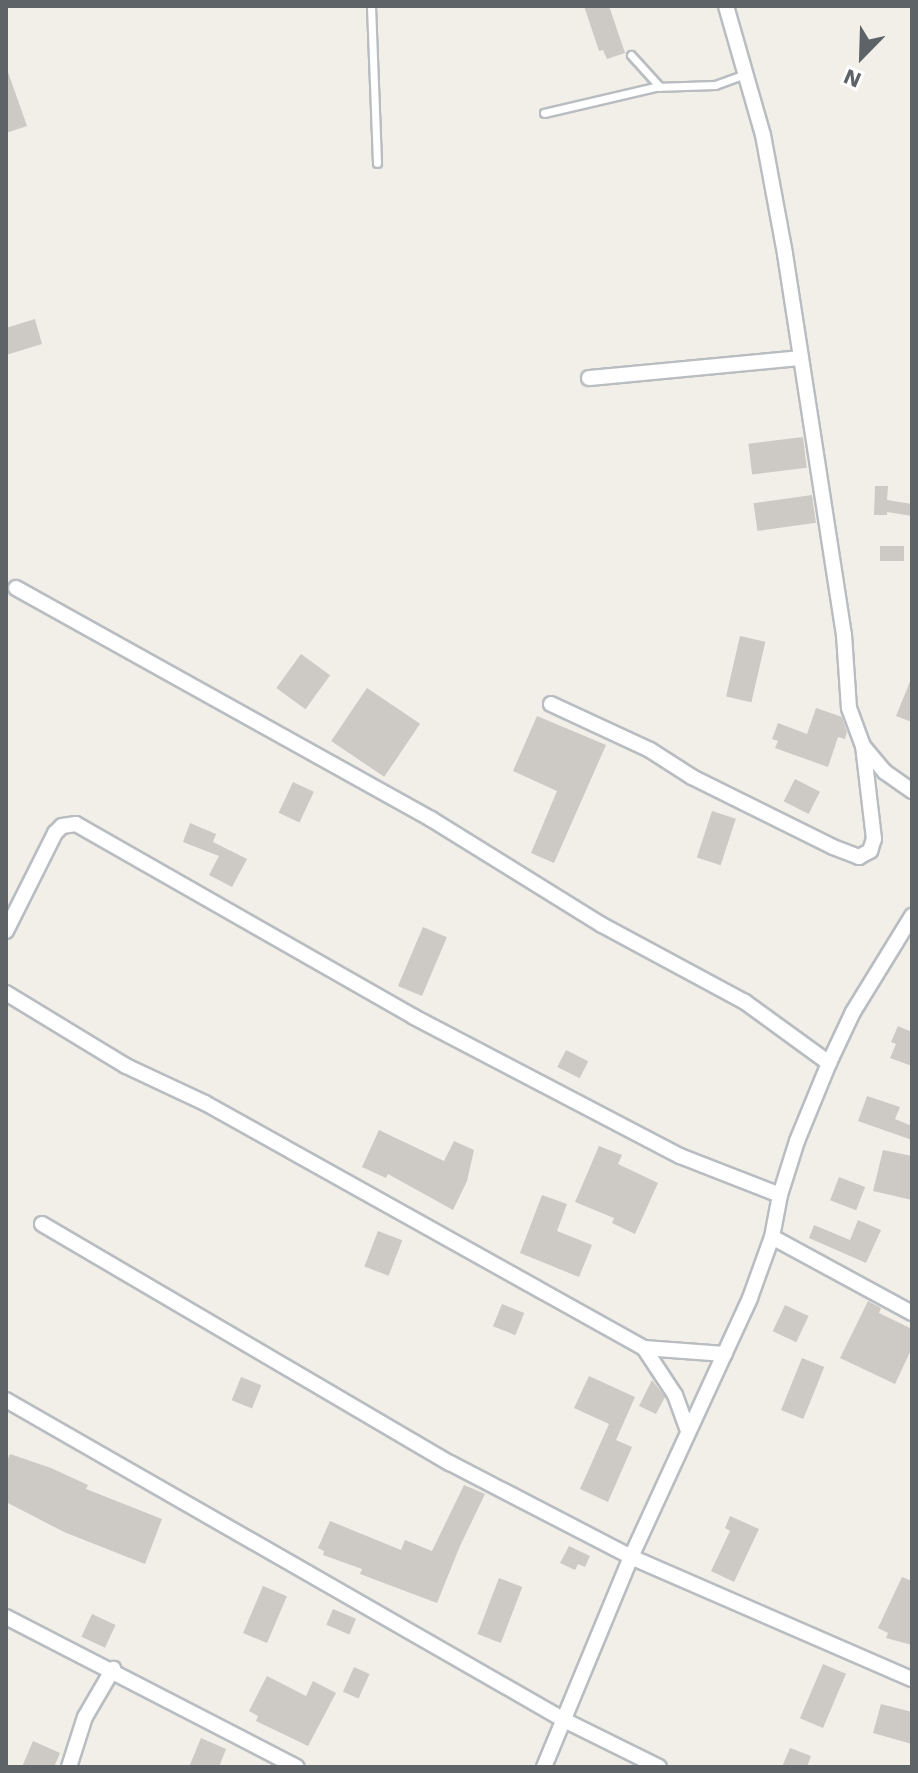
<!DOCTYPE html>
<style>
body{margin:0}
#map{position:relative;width:918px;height:1773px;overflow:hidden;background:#f1efe7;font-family:"Work Sans",sans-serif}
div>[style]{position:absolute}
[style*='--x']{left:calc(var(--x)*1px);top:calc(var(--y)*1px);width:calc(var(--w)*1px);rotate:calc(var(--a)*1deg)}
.building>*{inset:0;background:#cdc9c4;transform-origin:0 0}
.roads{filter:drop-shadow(2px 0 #b9bdc1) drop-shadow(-2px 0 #b9bdc1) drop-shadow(0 2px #b9bdc1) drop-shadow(0 -2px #b9bdc1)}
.service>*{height:7px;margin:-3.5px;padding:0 3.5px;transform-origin:3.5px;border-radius:3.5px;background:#fff}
.minor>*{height:14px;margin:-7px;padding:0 7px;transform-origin:7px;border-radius:7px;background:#fff}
span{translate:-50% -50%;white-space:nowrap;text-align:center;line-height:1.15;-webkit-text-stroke:7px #fff;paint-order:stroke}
.frame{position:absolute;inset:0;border:8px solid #5e6368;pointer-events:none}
.north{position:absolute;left:822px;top:16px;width:80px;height:80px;-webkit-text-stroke:6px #fff;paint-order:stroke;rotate:203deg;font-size:22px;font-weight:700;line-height:32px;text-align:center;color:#5e6368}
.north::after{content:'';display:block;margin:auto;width:28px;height:36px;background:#5e6368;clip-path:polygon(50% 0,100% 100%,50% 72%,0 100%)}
</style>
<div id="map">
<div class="building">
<i style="clip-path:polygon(584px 6px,609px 6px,625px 53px,607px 59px,603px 50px,599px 51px)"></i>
<i style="clip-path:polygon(8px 72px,27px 126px,6px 133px,6px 73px)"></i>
<i style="clip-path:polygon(35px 319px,42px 344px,6px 355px,6px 328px)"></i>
<i style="left:803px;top:437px;width:31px;height:55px;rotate:83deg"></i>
<i style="clip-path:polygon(875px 486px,888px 486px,887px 500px,912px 504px,912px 516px,887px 512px,887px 515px,874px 515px)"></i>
<i style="left:812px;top:495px;width:28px;height:59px;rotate:82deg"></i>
<i style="left:880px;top:546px;width:24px;height:15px"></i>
<i style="left:740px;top:636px;width:26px;height:62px;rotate:13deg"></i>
<i style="left:301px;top:654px;width:36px;height:42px;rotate:36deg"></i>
<i style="clip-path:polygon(911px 679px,912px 679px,912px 722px,896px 716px)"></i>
<i style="left:367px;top:688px;width:64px;height:64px;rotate:34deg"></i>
<i style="clip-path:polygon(816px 708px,842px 717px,847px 732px,845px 739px,838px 737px,828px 767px,775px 748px,778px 741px,772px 739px,778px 723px,807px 734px)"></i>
<i style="clip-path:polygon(537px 716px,606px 745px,554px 863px,531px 853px,557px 791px,513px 771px)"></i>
<i style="left:795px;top:779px;width:28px;height:25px;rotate:27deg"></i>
<i style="left:293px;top:782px;width:23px;height:34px;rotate:25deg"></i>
<i style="left:712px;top:811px;width:25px;height:49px;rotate:18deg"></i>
<i style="clip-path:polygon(190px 823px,216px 834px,213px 842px,247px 859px,232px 887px,209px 875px,219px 856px,183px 842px)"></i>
<i style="left:423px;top:927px;width:26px;height:64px;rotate:23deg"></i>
<i style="clip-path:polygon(898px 1026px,912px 1032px,912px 1066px,890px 1058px,896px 1044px,891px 1042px)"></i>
<i style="left:566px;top:1050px;width:25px;height:19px;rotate:27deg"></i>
<i style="clip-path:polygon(867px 1096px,900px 1107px,895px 1119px,912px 1126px,912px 1140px,858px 1121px)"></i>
<i style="clip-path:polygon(379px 1130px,444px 1161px,454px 1141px,474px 1150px,467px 1181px,453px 1210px,388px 1174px,386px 1178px,362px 1167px)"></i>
<i style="clip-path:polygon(599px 1146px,622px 1155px,618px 1164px,658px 1183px,635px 1234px,612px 1223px,614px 1218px,575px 1202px)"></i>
<i style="clip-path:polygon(883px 1150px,912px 1156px,912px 1200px,873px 1191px)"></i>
<i style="left:839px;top:1177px;width:28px;height:25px;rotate:21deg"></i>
<i style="clip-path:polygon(542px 1195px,567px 1204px,557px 1231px,592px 1245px,579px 1277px,520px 1253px)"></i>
<i style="clip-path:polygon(858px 1220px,881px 1230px,866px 1263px,809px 1238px,814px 1225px,850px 1240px)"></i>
<i style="left:378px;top:1231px;width:26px;height:38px;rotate:21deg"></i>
<i style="clip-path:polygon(868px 1301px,881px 1308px,879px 1313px,912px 1329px,912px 1348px,895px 1384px,840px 1358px)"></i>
<i style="left:502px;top:1304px;width:24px;height:24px;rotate:22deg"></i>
<i style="left:785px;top:1305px;width:26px;height:29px;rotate:25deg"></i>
<i style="left:802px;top:1358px;width:24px;height:56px;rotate:22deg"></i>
<i style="clip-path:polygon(589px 1376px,635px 1397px,616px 1440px,632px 1447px,608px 1502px,580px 1489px,609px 1424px,574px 1408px)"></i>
<i style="left:241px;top:1377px;width:22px;height:25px;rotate:22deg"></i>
<i style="clip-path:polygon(652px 1380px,665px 1397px,656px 1414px,639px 1406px)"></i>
<i style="clip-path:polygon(10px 1454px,51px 1468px,88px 1485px,86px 1489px,162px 1519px,145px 1564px,64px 1532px,6px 1502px,6px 1463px)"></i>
<i style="clip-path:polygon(464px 1485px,485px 1494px,460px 1546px,437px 1603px,360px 1574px,362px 1569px,323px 1555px,324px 1551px,318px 1548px,330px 1521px,401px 1550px,405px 1540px,432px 1551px)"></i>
<i style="clip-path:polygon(730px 1516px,759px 1529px,734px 1582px,711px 1571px,730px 1531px,725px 1528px)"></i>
<i style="clip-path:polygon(569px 1546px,590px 1556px,585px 1567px,578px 1564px,575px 1570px,560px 1563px)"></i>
<i style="clip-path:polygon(902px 1577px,912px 1581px,912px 1645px,886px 1638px,888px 1633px,878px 1628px)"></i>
<i style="left:499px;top:1578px;width:25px;height:60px;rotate:21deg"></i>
<i style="left:263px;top:1586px;width:26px;height:51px;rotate:23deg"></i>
<i style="left:333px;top:1609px;width:25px;height:17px;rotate:23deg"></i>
<i style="left:92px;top:1614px;width:26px;height:25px;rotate:25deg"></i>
<i style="left:823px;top:1664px;width:25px;height:59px;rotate:23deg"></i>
<i style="left:354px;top:1667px;width:17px;height:27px;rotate:24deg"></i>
<i style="clip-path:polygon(267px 1676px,306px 1696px,313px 1681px,336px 1693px,308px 1746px,256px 1721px,258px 1716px,249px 1711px)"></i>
<i style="clip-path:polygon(881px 1704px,912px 1712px,912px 1744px,873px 1733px)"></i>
<i style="clip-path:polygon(201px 1738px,226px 1749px,219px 1767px,189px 1767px)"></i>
<i style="clip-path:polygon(33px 1741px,60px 1753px,54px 1767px,22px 1767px)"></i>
<i style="clip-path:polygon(790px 1748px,811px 1756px,807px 1767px,782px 1767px)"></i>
</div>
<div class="roads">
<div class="service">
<i style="--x:371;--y:6;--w:157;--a:87.8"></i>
<i style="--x:631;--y:55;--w:43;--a:47.8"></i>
<i style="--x:544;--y:113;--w:114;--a:-13.2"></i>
<i style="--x:655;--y:87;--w:60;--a:-1.9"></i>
<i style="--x:715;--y:85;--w:33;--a:-20"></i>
</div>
<div class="minor">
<i style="--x:726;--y:6;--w:134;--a:74"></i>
<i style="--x:763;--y:135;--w:121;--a:79.5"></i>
<i style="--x:785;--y:254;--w:386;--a:81.2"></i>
<i style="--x:844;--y:635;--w:73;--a:86.1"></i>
<i style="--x:849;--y:708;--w:40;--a:69.8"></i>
<i style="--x:863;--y:746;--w:34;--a:50"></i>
<i style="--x:885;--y:772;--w:33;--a:35"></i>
<i style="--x:589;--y:378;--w:212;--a:-5.4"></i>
<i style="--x:16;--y:588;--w:475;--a:29.1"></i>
<i style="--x:431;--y:819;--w:201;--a:31.8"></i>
<i style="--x:602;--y:925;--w:162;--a:28.3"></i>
<i style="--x:745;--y:1002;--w:104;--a:36"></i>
<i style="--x:551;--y:704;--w:109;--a:24.9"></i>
<i style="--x:650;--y:750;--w:50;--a:32.7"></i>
<i style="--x:692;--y:777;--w:157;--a:26.4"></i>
<i style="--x:833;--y:847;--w:28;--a:21"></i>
<i style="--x:859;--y:857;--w:13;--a:-29"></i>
<i style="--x:870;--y:851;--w:13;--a:-72"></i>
<i style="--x:874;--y:839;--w:94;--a:-96.7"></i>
<i style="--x:6;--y:931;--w:110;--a:-63.4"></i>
<i style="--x:55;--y:833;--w:10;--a:-45"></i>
<i style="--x:62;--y:826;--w:14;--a:-8"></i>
<i style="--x:76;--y:824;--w:389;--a:29.7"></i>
<i style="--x:414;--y:1017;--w:300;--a:27.6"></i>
<i style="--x:680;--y:1156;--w:107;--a:21.3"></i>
<i style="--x:6;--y:993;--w:140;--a:31.3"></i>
<i style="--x:126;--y:1066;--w:87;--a:25.1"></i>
<i style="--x:205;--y:1103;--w:503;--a:29.17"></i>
<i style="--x:644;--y:1348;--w:81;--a:4.2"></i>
<i style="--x:42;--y:1224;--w:473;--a:30.4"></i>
<i style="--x:450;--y:1463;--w:204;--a:27.4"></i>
<i style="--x:631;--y:1557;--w:306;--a:23.5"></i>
<i style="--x:772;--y:1237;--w:43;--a:-79.2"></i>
<i style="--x:780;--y:1195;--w:57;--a:-72.5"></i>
<i style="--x:797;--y:1141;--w:84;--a:-67.7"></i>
<i style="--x:829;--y:1063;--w:56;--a:-64.8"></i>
<i style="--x:853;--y:1012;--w:113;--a:-58.4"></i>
<i style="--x:644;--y:1348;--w:56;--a:56.6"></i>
<i style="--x:675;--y:1395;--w:37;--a:70"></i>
<i style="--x:6;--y:1400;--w:643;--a:29.83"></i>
<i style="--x:564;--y:1720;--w:106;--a:26.3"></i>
<i style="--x:6;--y:1617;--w:327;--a:27.3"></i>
<i style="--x:69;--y:1767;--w:52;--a:-72.3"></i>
<i style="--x:85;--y:1717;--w:56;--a:-59.7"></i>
<i style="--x:544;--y:1767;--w:227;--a:-67.5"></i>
<i style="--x:631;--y:1557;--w:285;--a:-65.3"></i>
<i style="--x:750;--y:1298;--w:65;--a:-70.2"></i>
<i style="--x:772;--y:1237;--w:159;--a:28.5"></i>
</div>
</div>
<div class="frame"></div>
<div class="north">N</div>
</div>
